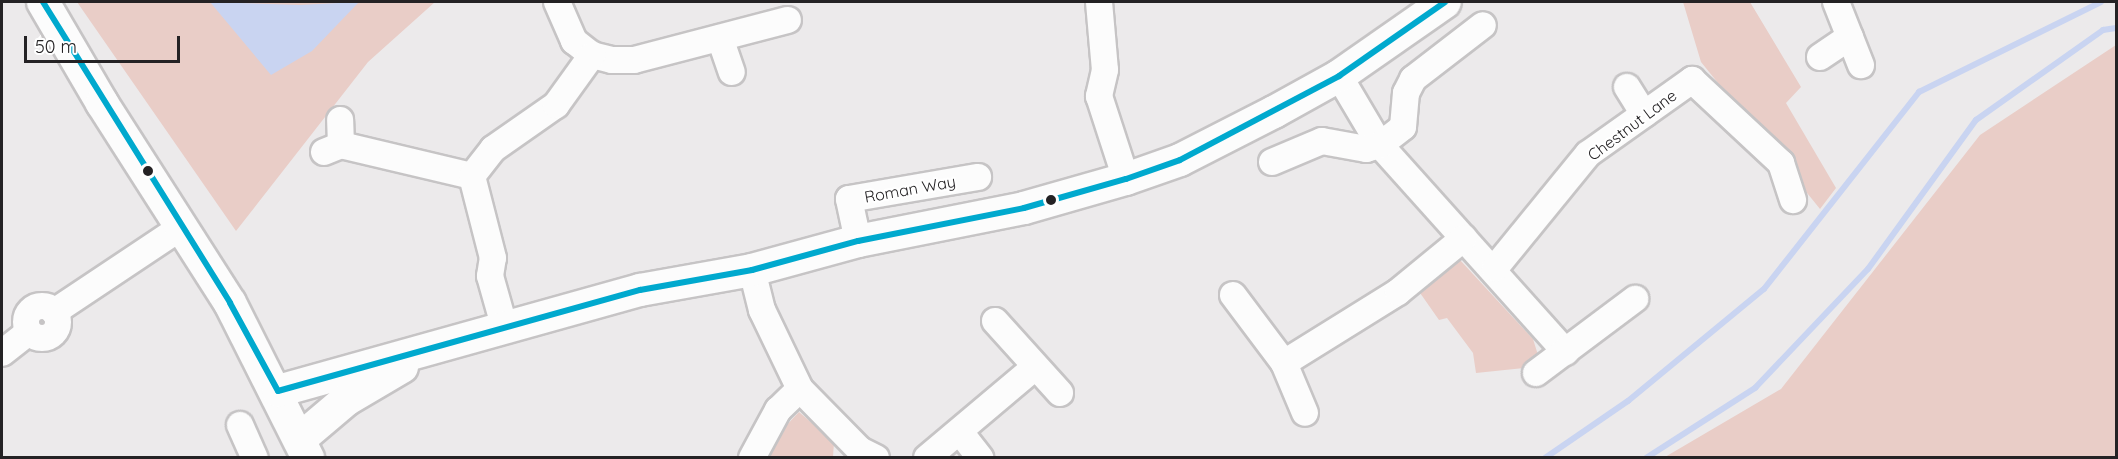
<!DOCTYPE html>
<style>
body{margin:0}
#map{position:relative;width:2118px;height:459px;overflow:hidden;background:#eceaeb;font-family:Quicksand,sans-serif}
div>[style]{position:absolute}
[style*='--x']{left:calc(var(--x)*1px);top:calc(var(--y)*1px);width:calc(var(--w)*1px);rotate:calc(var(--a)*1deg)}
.green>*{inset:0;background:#e9cdc7}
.water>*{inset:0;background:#c9d4f1}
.stream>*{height:6px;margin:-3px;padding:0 3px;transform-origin:3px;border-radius:3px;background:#c9d4f1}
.roads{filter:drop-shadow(2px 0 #c6c4c5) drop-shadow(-2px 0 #c6c4c5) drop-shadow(0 2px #c6c4c5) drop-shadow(0 -2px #c6c4c5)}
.minor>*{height:26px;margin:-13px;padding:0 13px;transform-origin:13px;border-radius:13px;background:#fcfcfc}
.minor>.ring{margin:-13px;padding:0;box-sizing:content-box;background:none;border:26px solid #fcfcfc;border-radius:50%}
.tertiary>*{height:32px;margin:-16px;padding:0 16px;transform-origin:16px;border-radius:16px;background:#fcfcfc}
.bus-1>*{height:6px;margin:-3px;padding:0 3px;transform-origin:3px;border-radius:3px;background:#00a9ce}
.dots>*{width:16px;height:16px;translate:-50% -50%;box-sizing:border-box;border:3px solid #fff;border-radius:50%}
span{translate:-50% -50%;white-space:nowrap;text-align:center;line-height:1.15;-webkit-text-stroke:4.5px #fff;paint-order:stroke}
.street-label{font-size:16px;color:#242224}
.frame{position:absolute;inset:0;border:3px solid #242224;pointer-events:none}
.scale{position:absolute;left:24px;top:36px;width:156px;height:27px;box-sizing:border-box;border:3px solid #242224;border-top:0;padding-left:8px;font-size:18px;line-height:21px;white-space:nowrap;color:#242224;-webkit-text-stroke:4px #fff;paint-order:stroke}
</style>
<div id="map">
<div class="green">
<i style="clip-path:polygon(77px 2px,435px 2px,368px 62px,236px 231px)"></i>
<i style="clip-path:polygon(1683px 2px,1750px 2px,1801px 87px,1786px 103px,1836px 188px,1820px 209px,1701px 62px)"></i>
<i style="clip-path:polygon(2116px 45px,2116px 457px,1665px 457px,1781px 389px,1980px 135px)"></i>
<i style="clip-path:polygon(1460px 260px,1533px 339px,1538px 355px,1524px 368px,1476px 373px,1473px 353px,1447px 318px,1439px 320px,1418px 290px,1441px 270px)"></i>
<i style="clip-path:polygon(799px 412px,834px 442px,833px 457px,769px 458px,781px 431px)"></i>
</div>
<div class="water">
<i style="clip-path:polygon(210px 2px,299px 5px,359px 2px,312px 51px,271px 75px)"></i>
</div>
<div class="stream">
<i style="--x:1545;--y:458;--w:101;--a:-34.5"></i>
<i style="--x:1628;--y:401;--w:176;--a:-39.5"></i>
<i style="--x:1764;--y:289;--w:251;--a:-51.8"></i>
<i style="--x:1919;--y:92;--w:203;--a:-26.3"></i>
<i style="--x:1646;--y:458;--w:130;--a:-32.7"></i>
<i style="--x:1755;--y:388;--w:164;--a:-46.5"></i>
<i style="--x:1868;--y:269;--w:184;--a:-54.1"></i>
<i style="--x:1976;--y:120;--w:156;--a:-35.3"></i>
<i style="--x:2103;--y:30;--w:13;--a:-9"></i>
</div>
<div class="roads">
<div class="minor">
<i style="--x:557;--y:2;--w:43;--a:66.4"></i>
<i style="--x:574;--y:41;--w:23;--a:38"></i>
<i style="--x:592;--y:55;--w:21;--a:14"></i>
<i style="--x:612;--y:60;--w:22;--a:0"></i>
<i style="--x:634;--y:60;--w:159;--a:-14.6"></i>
<i style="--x:1099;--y:2;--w:68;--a:85"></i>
<i style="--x:1105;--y:70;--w:27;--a:103"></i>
<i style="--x:1099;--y:96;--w:87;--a:72"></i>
<i style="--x:1836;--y:2;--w:68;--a:68.4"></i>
<i style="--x:720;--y:38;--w:36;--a:71"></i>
<i style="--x:1820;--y:57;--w:36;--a:-34"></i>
<i style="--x:1339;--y:76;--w:80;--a:59.3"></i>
<i style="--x:1380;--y:145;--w:278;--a:48.1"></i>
<i style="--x:1627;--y:87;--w:32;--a:58"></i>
<i style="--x:341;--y:145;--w:135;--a:13.3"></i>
<i style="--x:324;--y:152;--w:18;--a:-22"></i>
<i style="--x:341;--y:145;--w:25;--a:-92"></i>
<i style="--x:1272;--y:162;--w:54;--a:-22.8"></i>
<i style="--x:1322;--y:141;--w:45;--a:10.3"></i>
<i style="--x:1366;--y:149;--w:15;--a:-16"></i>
<i style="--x:1380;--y:145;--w:29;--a:-38"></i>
<i style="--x:1403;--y:127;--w:34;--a:-85"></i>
<i style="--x:1406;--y:93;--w:16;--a:-63"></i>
<i style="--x:1413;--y:79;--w:88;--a:-37.6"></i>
<i style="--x:858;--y:241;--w:43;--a:-102.1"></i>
<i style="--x:849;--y:199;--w:131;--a:-9.7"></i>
<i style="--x:1495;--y:268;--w:147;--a:-50.8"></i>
<i style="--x:1588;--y:154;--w:128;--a:-35.4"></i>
<i style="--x:1692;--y:80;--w:122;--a:43"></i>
<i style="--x:1781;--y:163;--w:39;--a:72"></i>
<i style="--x:752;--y:270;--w:41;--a:76"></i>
<i style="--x:762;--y:310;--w:88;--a:64.3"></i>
<i style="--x:800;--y:389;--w:86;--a:45.5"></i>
<i style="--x:860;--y:450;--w:18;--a:27"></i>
<i style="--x:1233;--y:295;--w:85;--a:53.1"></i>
<i style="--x:1284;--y:363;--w:54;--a:67.2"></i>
<i class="ring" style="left:26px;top:306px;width:6px;height:6px"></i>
<i style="--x:54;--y:312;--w:155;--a:-33.7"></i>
<i style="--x:995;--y:321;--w:97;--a:47.9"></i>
<i style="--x:505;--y:329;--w:55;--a:-105.8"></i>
<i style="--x:490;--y:276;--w:18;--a:-81"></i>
<i style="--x:493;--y:258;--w:85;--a:-104.4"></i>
<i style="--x:472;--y:176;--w:34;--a:-52"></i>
<i style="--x:493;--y:149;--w:77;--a:-34.9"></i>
<i style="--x:556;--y:105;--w:62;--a:-54.2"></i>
<i style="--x:2;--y:353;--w:34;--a:-38"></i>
<i style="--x:1284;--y:363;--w:134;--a:-31.9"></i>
<i style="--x:1398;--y:292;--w:85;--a:-39.3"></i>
<i style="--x:1536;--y:373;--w:124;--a:-36.8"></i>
<i style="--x:240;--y:425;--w:36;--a:66"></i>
<i style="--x:960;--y:432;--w:33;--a:52"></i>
<i style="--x:752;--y:458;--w:55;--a:-61.6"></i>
<i style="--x:778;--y:410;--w:30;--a:-44"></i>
<i style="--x:927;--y:458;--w:141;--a:-40.1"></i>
</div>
<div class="tertiary">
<i style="--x:43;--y:2;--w:117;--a:59.7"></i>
<i style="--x:102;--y:103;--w:237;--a:57.4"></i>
<i style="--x:230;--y:303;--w:174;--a:63.3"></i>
<i style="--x:278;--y:391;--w:376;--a:-15.6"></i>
<i style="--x:640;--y:290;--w:114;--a:-10.1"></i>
<i style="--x:752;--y:270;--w:110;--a:-15.3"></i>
<i style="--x:858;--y:241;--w:169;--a:-11.2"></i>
<i style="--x:1024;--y:208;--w:106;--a:-15.9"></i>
<i style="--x:1126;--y:179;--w:57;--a:-19.4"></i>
<i style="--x:1180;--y:160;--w:106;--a:-27.1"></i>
<i style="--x:1274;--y:112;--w:74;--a:-29"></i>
<i style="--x:1339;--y:76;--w:129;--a:-34.9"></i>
<i style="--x:300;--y:439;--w:60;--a:-40.3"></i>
<i style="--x:346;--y:400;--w:65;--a:-30.5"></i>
</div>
</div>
<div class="bus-1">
<i style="--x:43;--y:2;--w:354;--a:58.1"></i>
<i style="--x:230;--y:303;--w:100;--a:61.4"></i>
<i style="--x:278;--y:391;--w:376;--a:-15.6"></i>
<i style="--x:640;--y:290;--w:114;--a:-10.1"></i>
<i style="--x:752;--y:270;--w:110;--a:-15.3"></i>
<i style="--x:858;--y:241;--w:169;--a:-11.2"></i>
<i style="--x:1024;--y:208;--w:106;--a:-15.9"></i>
<i style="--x:1126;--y:179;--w:57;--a:-19.4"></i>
<i style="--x:1180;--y:160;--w:180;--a:-27.8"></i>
<i style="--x:1339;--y:76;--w:129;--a:-34.9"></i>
</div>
<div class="dots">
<i style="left:148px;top:171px;background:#242224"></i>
<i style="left:1051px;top:200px;background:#242224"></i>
</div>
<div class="street-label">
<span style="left:1632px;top:125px;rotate:-37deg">Chestnut Lane</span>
<span style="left:910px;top:189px;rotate:-10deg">Roman Way</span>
</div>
<div class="frame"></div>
<div class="scale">50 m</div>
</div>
